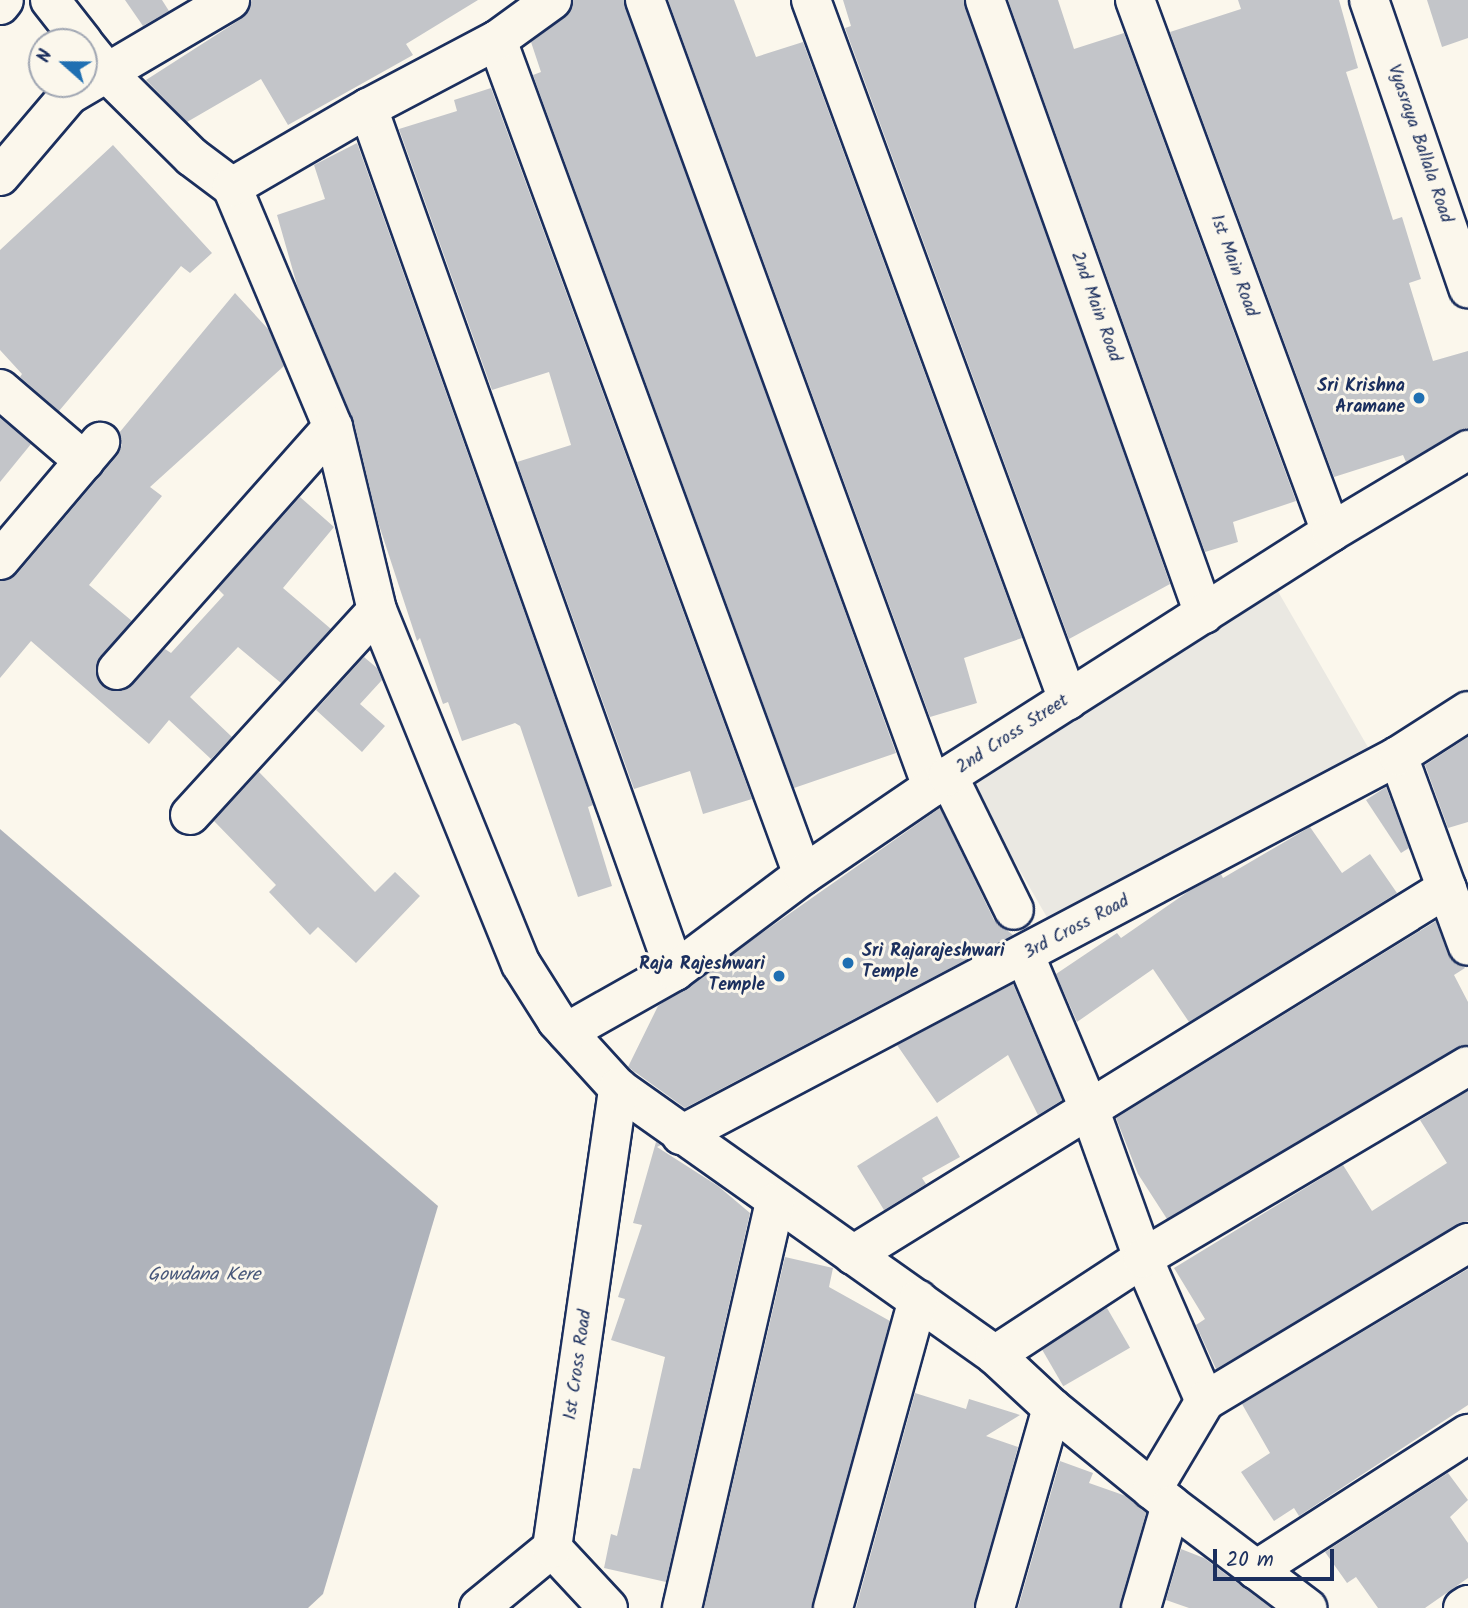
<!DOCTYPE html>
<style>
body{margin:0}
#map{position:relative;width:1468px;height:1608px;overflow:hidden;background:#fbf7ec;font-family:Kalam,sans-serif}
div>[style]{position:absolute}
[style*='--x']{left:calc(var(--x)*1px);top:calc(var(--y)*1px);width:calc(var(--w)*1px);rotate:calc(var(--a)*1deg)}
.built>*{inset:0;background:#eae8e2;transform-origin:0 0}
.water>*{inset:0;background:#afb3bb}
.building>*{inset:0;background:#c3c5c9;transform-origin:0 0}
.roads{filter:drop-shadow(2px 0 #1b2f5e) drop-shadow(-2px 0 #1b2f5e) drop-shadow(0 2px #1b2f5e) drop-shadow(0 -2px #1b2f5e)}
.minor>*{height:38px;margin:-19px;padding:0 19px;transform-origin:19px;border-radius:19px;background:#fbf7ec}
.dots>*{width:19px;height:19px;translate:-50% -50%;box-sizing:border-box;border:4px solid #fbf7ec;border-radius:50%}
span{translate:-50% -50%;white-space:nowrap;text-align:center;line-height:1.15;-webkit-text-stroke:6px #fbf7ec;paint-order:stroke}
.street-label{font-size:18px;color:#1b2f5e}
.poi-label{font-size:18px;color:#1b2f5e;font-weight:700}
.right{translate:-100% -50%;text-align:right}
.left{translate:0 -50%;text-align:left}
.water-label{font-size:19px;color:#47577a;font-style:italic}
.north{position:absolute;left:28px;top:28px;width:70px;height:70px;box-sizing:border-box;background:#fbf7ec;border:2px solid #a1a7b3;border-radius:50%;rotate:291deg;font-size:19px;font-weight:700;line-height:28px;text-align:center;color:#1b2f5e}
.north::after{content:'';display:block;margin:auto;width:24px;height:32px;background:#1f6fb2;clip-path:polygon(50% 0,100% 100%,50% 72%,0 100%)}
.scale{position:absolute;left:1213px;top:1549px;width:121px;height:32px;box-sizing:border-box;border:4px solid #1b2f5e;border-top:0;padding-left:9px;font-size:21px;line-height:24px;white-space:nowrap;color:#1b2f5e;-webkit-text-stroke:5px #fbf7ec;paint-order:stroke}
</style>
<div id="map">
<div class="built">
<i style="left:1276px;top:588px;width:192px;height:363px;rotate:60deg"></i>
</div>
<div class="water">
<i style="clip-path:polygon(0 829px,438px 1206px,323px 1594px,308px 1608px,0 1608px)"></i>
</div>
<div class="building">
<i style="clip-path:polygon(125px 0,162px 0,169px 11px,143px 26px)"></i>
<i style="clip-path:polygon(252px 0,478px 0,406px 44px,413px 55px,288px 125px,261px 79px,187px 122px,146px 80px,241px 19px)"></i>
<i style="clip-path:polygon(573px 0,624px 0,896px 753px,794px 788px,533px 75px,541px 72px,531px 42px,565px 17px)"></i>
<i style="clip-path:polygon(668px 0,734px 0,756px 57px,803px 42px,1022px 638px,964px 658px,977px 703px,930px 717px)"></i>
<i style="clip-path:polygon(843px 0,964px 0,1170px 584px,1069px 639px,845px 28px,851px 26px)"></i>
<i style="clip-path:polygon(1008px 0,1058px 0,1074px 49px,1124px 33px,1296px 501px,1233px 522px,1238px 542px,1205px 552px)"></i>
<i style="clip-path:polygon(1238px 0,1339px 0,1358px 68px,1346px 72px,1393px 220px,1402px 217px,1421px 279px,1409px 283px,1433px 361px,1468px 351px,1468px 428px,1406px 462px,1403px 455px,1334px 477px,1170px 32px,1241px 9px)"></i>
<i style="clip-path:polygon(1427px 0,1468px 0,1468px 38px,1442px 47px)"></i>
<i style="clip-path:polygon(491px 88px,752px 799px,703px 814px,690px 771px,634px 789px,517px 462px,571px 445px,549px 372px,492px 390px,399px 129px,457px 111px,454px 100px)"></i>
<i style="clip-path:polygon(357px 143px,593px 805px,588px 807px,612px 886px,578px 897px,520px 726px,515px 723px,462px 741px,448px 702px,443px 704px,420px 638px,417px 641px,378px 522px,354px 422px,297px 285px,277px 215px,325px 199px,314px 165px)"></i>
<i style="clip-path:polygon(113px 145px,212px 253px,190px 273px,181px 266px,59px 411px,20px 377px,22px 374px,0 350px,0 250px)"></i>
<i style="clip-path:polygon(235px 293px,269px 330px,284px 366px,150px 487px,162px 496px,89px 585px,132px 621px,96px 666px,103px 687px,123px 691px,165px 649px,171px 653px,224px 595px,218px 589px,300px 497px,334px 527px,283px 588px,331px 629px,281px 683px,238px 647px,190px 697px,232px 737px,211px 759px,169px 720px,149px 744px,31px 641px,0 678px,0 581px,17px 574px,117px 456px,122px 445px,119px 433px)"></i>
<i style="clip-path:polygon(0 418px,31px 444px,0 482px)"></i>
<i style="clip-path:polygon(364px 657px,377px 668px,382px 680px,360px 704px,385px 726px,362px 752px,316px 710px)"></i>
<i style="clip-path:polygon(1468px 737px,1468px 822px,1448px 828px,1425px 765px)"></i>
<i style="clip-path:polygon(259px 772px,375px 892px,395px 872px,420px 896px,356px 963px,318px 927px,310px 935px,269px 892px,276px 885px,214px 821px)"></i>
<i style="clip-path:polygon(1386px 787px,1409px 848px,1401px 853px,1366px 800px)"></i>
<i style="clip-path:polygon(940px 808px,994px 920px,1013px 935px,685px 1108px,628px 1067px,658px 1006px)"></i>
<i style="clip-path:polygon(1310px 827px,1342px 873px,1370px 854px,1397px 893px,1189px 1022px,1153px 969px,1077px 1022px,1056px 974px,1117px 933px,1121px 938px,1189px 891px,1221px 874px,1223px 878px)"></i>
<i style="clip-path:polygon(1436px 921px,1448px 954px,1465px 968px,1454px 975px,1468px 1002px,1468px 1044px,1167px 1219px,1138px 1174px,1116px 1118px)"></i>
<i style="clip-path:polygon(1013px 984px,1062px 1100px,1038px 1115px,1008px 1055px,937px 1103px,897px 1045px)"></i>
<i style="clip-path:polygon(1468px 1091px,1468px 1221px,1216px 1369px,1196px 1325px,1205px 1319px,1174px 1268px,1343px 1165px,1372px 1211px,1447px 1163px,1420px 1120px)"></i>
<i style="clip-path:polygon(937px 1116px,960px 1157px,922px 1178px,926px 1184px,884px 1210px,857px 1166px)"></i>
<i style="clip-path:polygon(656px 1142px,661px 1145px,657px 1147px,718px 1186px,750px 1213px,666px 1582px,604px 1568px,611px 1534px,617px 1536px,633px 1468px,640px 1469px,665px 1357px,611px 1340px,625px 1299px,618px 1297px,642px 1225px,633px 1223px)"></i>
<i style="clip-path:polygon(785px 1257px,833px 1268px,829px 1287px,890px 1321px,812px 1608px,704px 1608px)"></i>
<i style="clip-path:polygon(1468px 1269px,1468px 1405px,1299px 1516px,1294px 1508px,1274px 1521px,1241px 1472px,1270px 1453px,1242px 1404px)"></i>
<i style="left:1107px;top:1308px;width:46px;height:77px;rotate:60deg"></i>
<i style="clip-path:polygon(915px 1393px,966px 1409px,969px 1399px,1020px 1415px,986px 1436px,1018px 1447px,974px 1608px,856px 1608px)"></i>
<i style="clip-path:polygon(1060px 1461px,1093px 1473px,1089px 1483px,1126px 1496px,1146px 1513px,1120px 1608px,1018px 1608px)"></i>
<i style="clip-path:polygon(1448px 1473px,1468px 1500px,1450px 1517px,1468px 1543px,1468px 1578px,1425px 1608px,1378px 1608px,1356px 1577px,1347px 1583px,1325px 1552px)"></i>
<i style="clip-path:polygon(1181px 1549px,1204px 1558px,1271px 1608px,1189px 1608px,1166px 1600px)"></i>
</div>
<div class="roads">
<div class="minor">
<i style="--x:50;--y:0;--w:53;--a:51.8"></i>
<i style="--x:645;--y:0;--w:838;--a:69.96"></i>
<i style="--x:811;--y:0;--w:746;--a:69.84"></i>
<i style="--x:985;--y:0;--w:652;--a:70.37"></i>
<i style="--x:1135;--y:0;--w:567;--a:69.78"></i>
<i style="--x:1369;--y:0;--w:305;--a:71"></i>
<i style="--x:0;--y:5;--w:6;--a:-51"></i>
<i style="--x:497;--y:40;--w:889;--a:69.87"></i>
<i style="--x:84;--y:44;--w:38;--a:51"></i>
<i style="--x:108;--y:74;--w:118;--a:44.7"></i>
<i style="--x:192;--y:157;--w:50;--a:36.9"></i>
<i style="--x:232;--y:187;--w:260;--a:67.2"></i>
<i style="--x:333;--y:427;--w:188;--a:76.5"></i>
<i style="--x:377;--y:610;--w:382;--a:67.9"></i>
<i style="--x:521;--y:964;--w:67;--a:57.7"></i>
<i style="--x:557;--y:1021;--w:91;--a:47.7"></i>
<i style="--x:618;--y:1088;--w:462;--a:35.3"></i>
<i style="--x:995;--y:1355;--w:78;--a:42.9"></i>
<i style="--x:1052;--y:1408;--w:154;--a:39.2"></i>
<i style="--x:1171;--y:1505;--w:171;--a:37.1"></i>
<i style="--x:368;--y:108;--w:916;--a:70.42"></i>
<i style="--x:0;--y:176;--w:106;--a:-49.6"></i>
<i style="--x:69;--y:95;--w:187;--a:-30.5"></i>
<i style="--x:232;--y:187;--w:157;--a:-30.2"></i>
<i style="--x:368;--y:108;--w:146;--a:-27.8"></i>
<i style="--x:497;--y:40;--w:68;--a:-36"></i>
<i style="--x:0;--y:389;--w:111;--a:40.6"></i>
<i style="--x:0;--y:560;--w:155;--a:-49.7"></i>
<i style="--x:117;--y:670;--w:325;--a:-48.4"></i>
<i style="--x:1398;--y:756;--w:202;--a:69.8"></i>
<i style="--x:948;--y:776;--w:149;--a:63.8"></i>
<i style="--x:190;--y:815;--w:277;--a:-47.6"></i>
<i style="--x:1025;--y:956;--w:165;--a:67.2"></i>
<i style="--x:1089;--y:1108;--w:159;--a:70.2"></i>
<i style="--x:1143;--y:1258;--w:156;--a:66.6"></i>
<i style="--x:567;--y:1032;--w:124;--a:-29.5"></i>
<i style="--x:675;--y:971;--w:160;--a:-36.9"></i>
<i style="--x:803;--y:875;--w:176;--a:-34.3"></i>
<i style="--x:948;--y:776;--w:454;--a:-32.5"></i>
<i style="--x:1331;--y:532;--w:160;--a:-30.9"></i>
<i style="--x:681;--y:1135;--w:811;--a:-27.86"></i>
<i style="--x:1398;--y:756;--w:83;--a:-32.7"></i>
<i style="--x:853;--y:1255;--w:698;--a:-31.71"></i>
<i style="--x:995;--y:1355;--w:177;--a:-33.2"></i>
<i style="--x:1143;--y:1258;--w:377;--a:-30.6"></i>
<i style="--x:1152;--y:1490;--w:104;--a:-59.2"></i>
<i style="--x:1205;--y:1401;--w:307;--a:-31"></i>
<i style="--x:552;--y:1548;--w:82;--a:47"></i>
<i style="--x:1256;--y:1570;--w:252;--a:-32.7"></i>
<i style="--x:479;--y:1608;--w:94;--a:-39.4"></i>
<i style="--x:552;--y:1548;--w:465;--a:-81.8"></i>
<i style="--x:682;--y:1608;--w:416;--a:-77.1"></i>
<i style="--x:833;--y:1608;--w:320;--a:-74.6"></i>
<i style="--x:995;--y:1608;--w:208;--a:-74.1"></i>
<i style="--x:1141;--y:1608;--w:107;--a:-73.8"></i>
<i style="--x:1463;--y:1608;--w:6;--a:-31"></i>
</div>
</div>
<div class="dots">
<i style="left:1419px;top:398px;background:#1f6fb2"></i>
<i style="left:848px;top:963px;background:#1f6fb2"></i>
<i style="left:779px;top:976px;background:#1f6fb2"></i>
</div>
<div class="street-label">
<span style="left:1419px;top:144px;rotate:71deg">Vyasraya Ballala Road</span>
<span style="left:1233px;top:266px;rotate:70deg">1st Main Road</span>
<span style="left:1095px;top:307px;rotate:70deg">2nd Main Road</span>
<span style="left:1013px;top:735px;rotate:-33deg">2nd Cross Street</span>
<span style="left:1077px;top:928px;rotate:-28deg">3rd Cross Road</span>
<span style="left:579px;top:1365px;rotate:-82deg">1st Cross Road</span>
</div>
<div class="poi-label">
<span class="right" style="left:1405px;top:398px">Sri Krishna<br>Aramane</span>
<span class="left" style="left:862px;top:963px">Sri Rajarajeshwari<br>Temple</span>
<span class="right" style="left:765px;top:976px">Raja Rajeshwari<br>Temple</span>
</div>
<div class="water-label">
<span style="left:204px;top:1276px">Gowdana Kere</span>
</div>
<div class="north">N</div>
<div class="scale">20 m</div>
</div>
